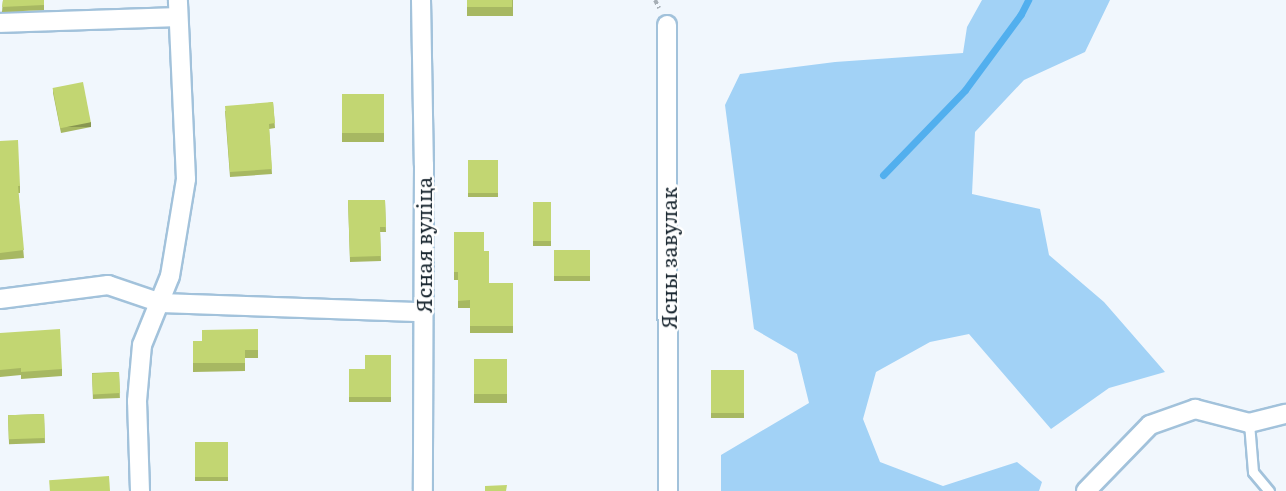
<!DOCTYPE html>
<meta charset="utf-8">
<style>
body{margin:0}
#map{position:relative;width:1286px;height:491px;overflow:hidden;background:#f1f7fd;font-family:Literata,serif}
div>[style]{position:absolute}
[style*='--x']{left:calc(var(--x)*1px);top:calc(var(--y)*1px);width:calc(var(--w)*1px);rotate:calc(var(--a)*1deg)}
.green>*{inset:0;background:#a2d2f6}
.stream>*{height:7px;margin:-3.5px;padding:0 3.5px;transform-origin:3.5px;border-radius:3.5px;background:#52afee}
.path>*{height:4px;margin-top:-2px;transform-origin:0;background:repeating-linear-gradient(90deg,#a7afb6 0 4.5px,transparent 0 7.5px)}
.roads{filter:drop-shadow(2px 0 #a2c2db) drop-shadow(-2px 0 #a2c2db) drop-shadow(0 2px #a2c2db) drop-shadow(0 -2px #a2c2db)}
.service>*{height:9px;margin:-4.5px;padding:0 4.5px;transform-origin:4.5px;border-radius:4.5px;background:#fff}
.minor>*{height:18px;margin:-9px;padding:0 9px;transform-origin:9px;border-radius:9px;background:#fff}
.wall>*{inset:0;background:#a7b862;transform-origin:0 0}
.shaded-wall>*{inset:0;background:#889650;transform-origin:0 0}
.building>*{inset:0;background:#c2d672;transform-origin:0 0}
span{translate:-50% -50%;white-space:nowrap;text-align:center;line-height:1.15;-webkit-text-stroke:5px #fff;paint-order:stroke}
.street-label{font-size:21px;color:#19262f}
</style>
<div id="map">
<div class="green">
<i style="clip-path:polygon(982px 0,1110px 0,1085px 52px,1024px 80px,975px 132px,972px 194px,1040px 209px,1049px 255px,1104px 302px,1165px 372px,1109px 388px,1051px 429px,969px 334px,930px 342px,876px 372px,863px 419px,880px 462px,943px 486px,1017px 462px,1042px 482px,1039px 491px,721px 491px,721px 455px,809px 403px,797px 354px,754px 329px,725px 105px,740px 74px,835px 62px,963px 53px,967px 27px)"></i>
</div>
<div class="stream">
<i style="--x:883;--y:175;--w:118;--a:-46"></i>
<i style="--x:965;--y:90;--w:94;--a:-53.6"></i>
<i style="--x:1021;--y:14;--w:16;--a:-63"></i>
</div>
<div class="path">
<i style="--x:655;--y:0;--w:9;--a:63"></i>
</div>
<div class="roads">
<div class="service">
<i style="--x:1249;--y:423;--w:49;--a:85.3"></i>
<i style="--x:1253;--y:472;--w:25;--a:50"></i>
</div>
<div class="minor">
<i style="--x:421;--y:0;--w:165;--a:89"></i>
<i style="--x:424;--y:165;--w:326;--a:90.2"></i>
<i style="--x:0;--y:23;--w:178;--a:-1.9"></i>
<i style="--x:667;--y:25;--w:466;--a:89.9"></i>
<i style="--x:0;--y:299;--w:109;--a:-7.4"></i>
<i style="--x:108;--y:285;--w:56;--a:18.8"></i>
<i style="--x:161;--y:303;--w:262;--a:2"></i>
<i style="--x:140;--y:491;--w:90;--a:-91.9"></i>
<i style="--x:137;--y:401;--w:56;--a:-84.9"></i>
<i style="--x:142;--y:345;--w:74;--a:-67.9"></i>
<i style="--x:170;--y:276;--w:98;--a:-80.6"></i>
<i style="--x:186;--y:179;--w:179;--a:-92.6"></i>
<i style="--x:1086;--y:491;--w:92;--a:-45.9"></i>
<i style="--x:1150;--y:425;--w:48;--a:-19.6"></i>
<i style="--x:1195;--y:409;--w:56;--a:14.5"></i>
<i style="--x:1249;--y:423;--w:38;--a:-14"></i>
</div>
</div>
<div class="wall">
<i style="clip-path:polygon(3px 0,44px 0,44px 10px,2px 12px)"></i>
<i style="left:467px;top:0;width:46px;height:16px"></i>
<i style="clip-path:polygon(53px 89px,91px 127px,61px 133px,53px 93px)"></i>
<i style="left:342px;top:94px;width:42px;height:48px"></i>
<i style="clip-path:polygon(273px 102px,275px 128px,269px 129px,272px 174px,230px 177px,225px 111px)"></i>
<i style="clip-path:polygon(0 141px,20px 186px,20px 193px,18px 193px,24px 258px,0 260px)"></i>
<i style="left:468px;top:160px;width:30px;height:37px"></i>
<i style="clip-path:polygon(348px 200px,385px 200px,386px 232px,380px 232px,381px 261px,350px 262px)"></i>
<i style="left:533px;top:202px;width:18px;height:44px"></i>
<i style="clip-path:polygon(454px 232px,484px 251px,489px 283px,513px 283px,513px 333px,470px 333px,470px 308px,458px 308px,458px 280px,454px 280px)"></i>
<i style="left:590px;top:250px;width:31px;height:36px;rotate:90deg"></i>
<i style="clip-path:polygon(258px 329px,258px 358px,245px 358px,245px 371px,193px 372px,193px 341px,202px 341px)"></i>
<i style="clip-path:polygon(0 333px,62px 369px,62px 376px,21px 379px,21px 375px,0 377px)"></i>
<i style="clip-path:polygon(391px 355px,391px 402px,349px 402px,349px 369px,365px 369px)"></i>
<i style="left:474px;top:359px;width:33px;height:44px"></i>
<i style="left:711px;top:370px;width:33px;height:48px"></i>
<i style="left:119px;top:372px;width:26px;height:27px;rotate:88deg"></i>
<i style="left:44px;top:414px;width:29px;height:36px;rotate:88deg"></i>
<i style="left:195px;top:442px;width:33px;height:39px"></i>
</div>
<div class="shaded-wall">
<i style="left:91px;top:122px;width:5px;height:31px;rotate:90deg"></i>
</div>
<div class="building">
<i style="clip-path:polygon(3px 0,44px 0,44px 5px,2px 7px)"></i>
<i style="left:467px;top:0;width:45px;height:7px"></i>
<i style="left:83px;top:82px;width:41px;height:31px;rotate:79deg"></i>
<i style="left:342px;top:94px;width:42px;height:39px"></i>
<i style="clip-path:polygon(273px 102px,275px 123px,269px 124px,272px 169px,230px 172px,225px 106px)"></i>
<i style="clip-path:polygon(18px 140px,20px 186px,18px 186px,24px 250px,0 253px,0 141px)"></i>
<i style="left:468px;top:160px;width:30px;height:33px"></i>
<i style="clip-path:polygon(348px 200px,385px 200px,386px 227px,380px 227px,381px 256px,350px 257px)"></i>
<i style="left:533px;top:202px;width:18px;height:39px"></i>
<i style="clip-path:polygon(454px 232px,484px 232px,484px 251px,489px 251px,489px 283px,513px 283px,513px 326px,470px 326px,470px 300px,458px 301px,458px 272px,454px 272px)"></i>
<i style="left:590px;top:250px;width:26px;height:36px;rotate:90deg"></i>
<i style="clip-path:polygon(60px 329px,62px 369px,21px 372px,21px 368px,0 370px,0 333px)"></i>
<i style="clip-path:polygon(258px 329px,258px 350px,245px 350px,245px 363px,193px 363px,193px 341px,202px 341px,202px 330px)"></i>
<i style="clip-path:polygon(365px 355px,391px 355px,391px 397px,349px 397px,349px 369px,365px 369px)"></i>
<i style="left:474px;top:359px;width:33px;height:35px"></i>
<i style="left:711px;top:370px;width:33px;height:43px"></i>
<i style="left:119px;top:372px;width:21px;height:27px;rotate:87deg"></i>
<i style="left:44px;top:414px;width:24px;height:36px;rotate:88deg"></i>
<i style="left:195px;top:442px;width:33px;height:35px"></i>
<i style="left:109px;top:476px;width:15px;height:60px;rotate:86deg"></i>
<i style="clip-path:polygon(507px 485px,506px 491px,485px 491px,485px 486px)"></i>
</div>
<div class="street-label">
<span style="left:423px;top:245px;rotate:-90deg">Ясная вуліца</span>
<span style="left:668px;top:258px;rotate:-90deg">Ясны завулак</span>
</div>
</div>
